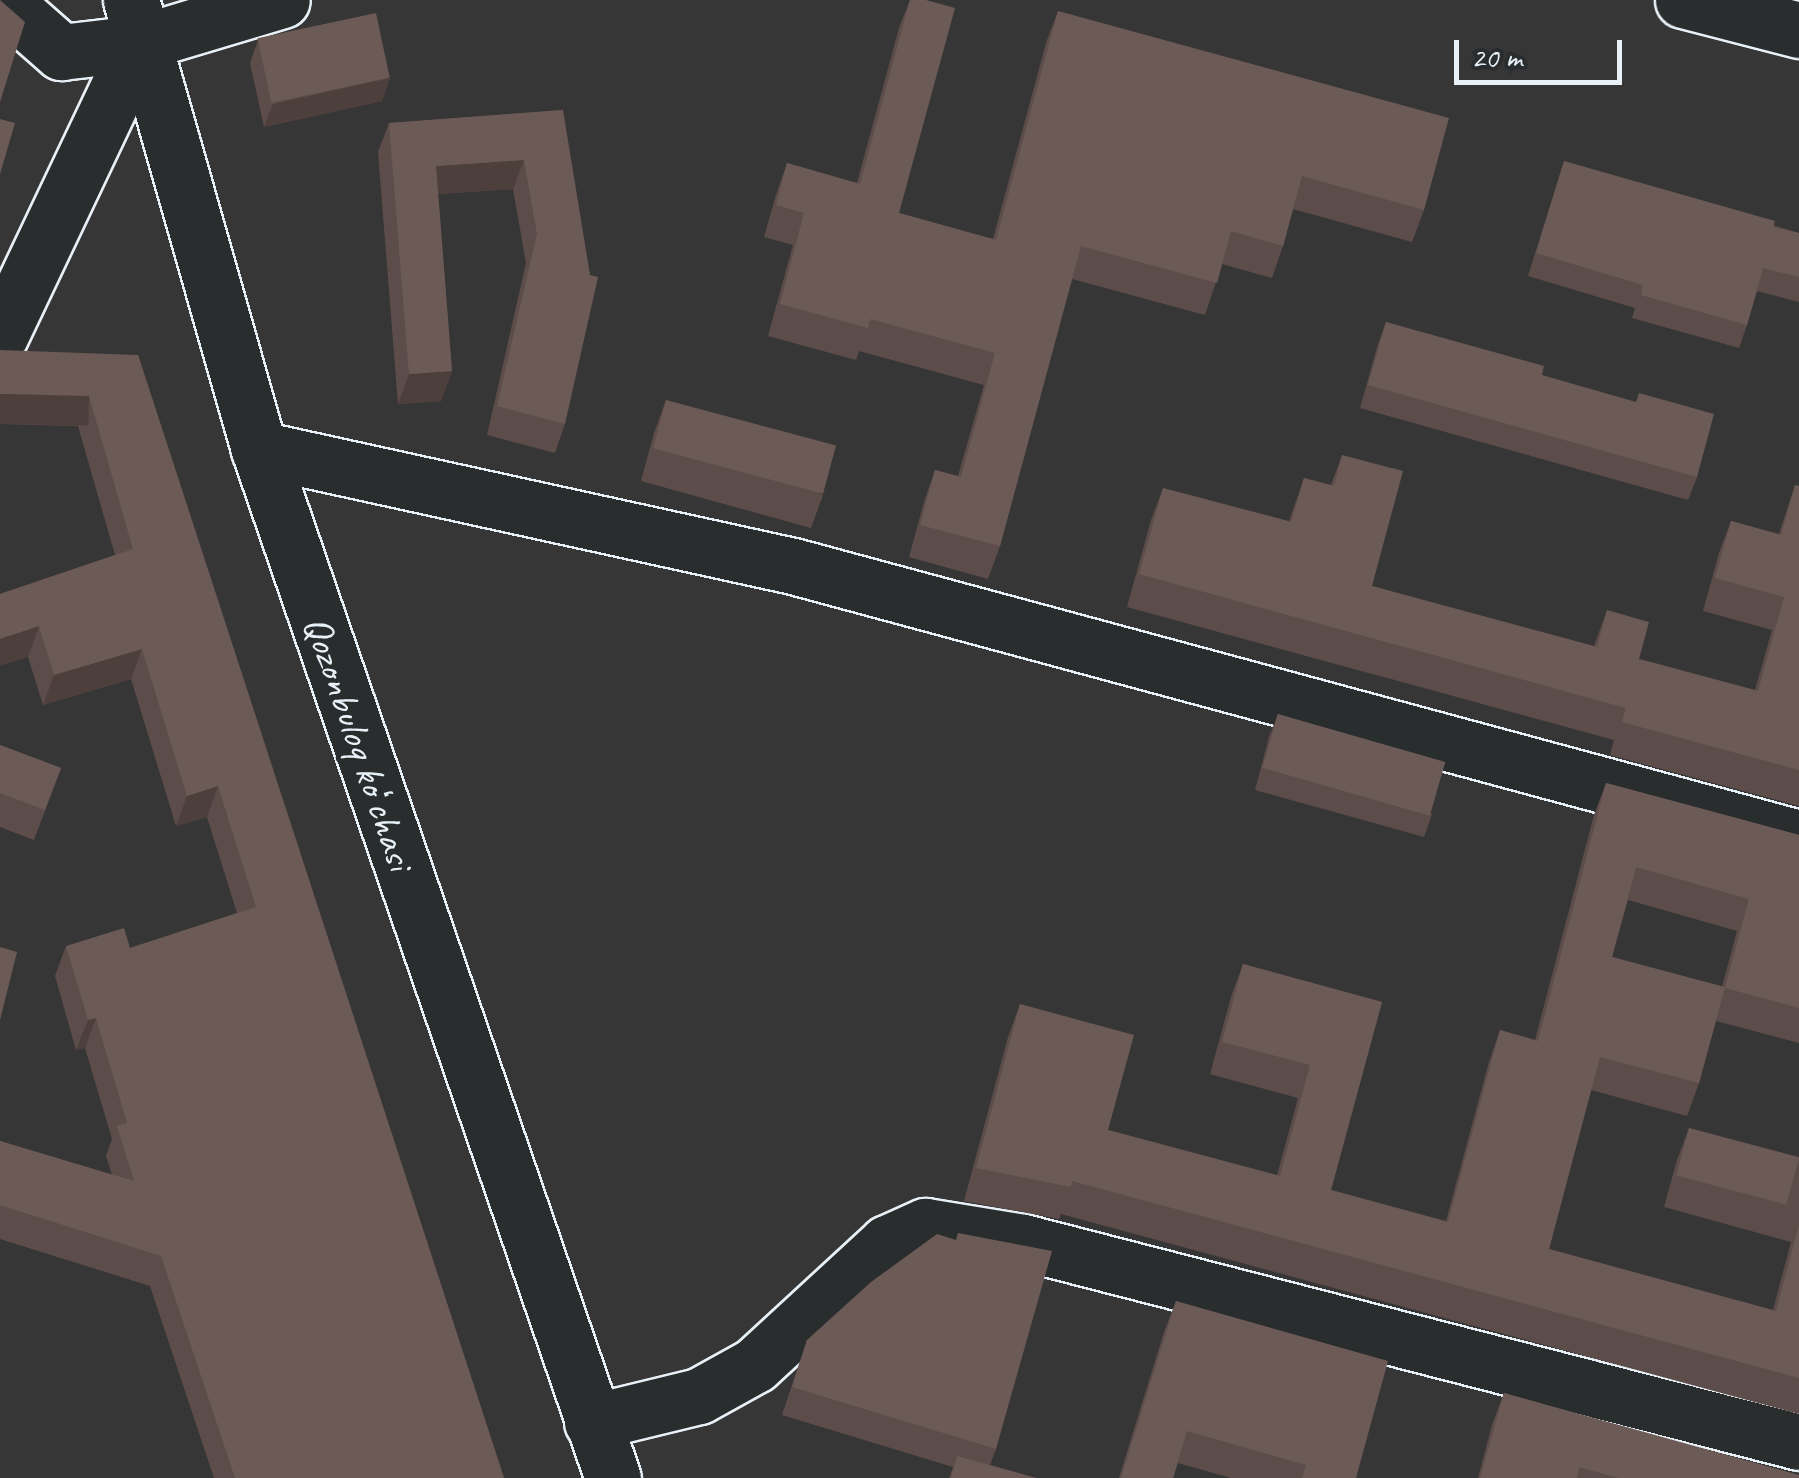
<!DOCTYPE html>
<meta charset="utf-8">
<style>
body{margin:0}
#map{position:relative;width:1799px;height:1478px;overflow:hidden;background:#373636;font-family:Caveat,sans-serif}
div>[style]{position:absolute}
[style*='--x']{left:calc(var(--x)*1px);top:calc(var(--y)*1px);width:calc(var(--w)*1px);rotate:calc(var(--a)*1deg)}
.roads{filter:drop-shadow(2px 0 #e8f1f8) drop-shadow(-2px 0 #e8f1f8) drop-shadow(0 2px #e8f1f8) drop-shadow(0 -2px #e8f1f8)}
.minor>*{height:55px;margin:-27.5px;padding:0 27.5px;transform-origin:27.5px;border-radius:27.5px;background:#2a2d2e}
.major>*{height:55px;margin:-27.5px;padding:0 27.5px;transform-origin:27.5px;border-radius:27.5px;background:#2a2d2e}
.wall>*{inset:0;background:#5d4d4a}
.shaded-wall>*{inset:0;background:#4c3f3c;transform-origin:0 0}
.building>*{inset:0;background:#6c5a56;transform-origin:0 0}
span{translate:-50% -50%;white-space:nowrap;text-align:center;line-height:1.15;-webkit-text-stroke:10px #2a2d2e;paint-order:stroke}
.street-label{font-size:40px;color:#e8f1f8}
.scale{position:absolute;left:1454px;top:40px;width:168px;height:45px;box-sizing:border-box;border:5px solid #e8f1f8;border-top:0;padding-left:12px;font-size:30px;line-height:35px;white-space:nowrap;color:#e8f1f8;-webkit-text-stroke:8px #2a2d2e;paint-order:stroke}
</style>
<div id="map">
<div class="roads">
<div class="minor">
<i style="--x:2;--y:0;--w:79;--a:41.4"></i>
<i style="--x:61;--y:52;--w:79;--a:-6.6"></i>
<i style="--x:139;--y:43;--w:149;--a:-16.7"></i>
<i style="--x:1683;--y:0;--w:120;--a:14.5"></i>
<i style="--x:0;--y:336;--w:324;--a:-64.6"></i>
<i style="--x:259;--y:449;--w:547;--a:12.36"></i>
<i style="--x:793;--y:566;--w:1042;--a:15.13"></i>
<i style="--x:592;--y:1422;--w:110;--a:-13.7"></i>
<i style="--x:699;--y:1396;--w:64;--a:-29"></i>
<i style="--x:755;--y:1365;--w:180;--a:-42.7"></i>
<i style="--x:887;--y:1243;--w:42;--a:-24.1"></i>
<i style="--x:925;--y:1226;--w:99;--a:9.3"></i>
<i style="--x:1023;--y:1242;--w:801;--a:14.45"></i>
</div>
<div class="major">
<i style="--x:131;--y:0;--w:467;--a:74.1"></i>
<i style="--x:259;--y:449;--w:1088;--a:71.02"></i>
</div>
</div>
<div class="wall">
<i style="clip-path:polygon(910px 0,899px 213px,993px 239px,1046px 43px,1058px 11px,1424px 210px,1412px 242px,1293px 209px,1283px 246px,1272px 278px,1222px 264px,1205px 315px,1072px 279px,1000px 546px,988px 579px,909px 557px,924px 502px,935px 470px,958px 476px,984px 385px,859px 351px,856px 360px,768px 336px,793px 245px,764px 237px,776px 195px,787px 163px,857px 183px,899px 28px)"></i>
<i style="clip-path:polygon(258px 40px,390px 78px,382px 101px,264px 127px,250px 63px)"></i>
<i style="clip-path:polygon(563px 110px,565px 424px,555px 453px,487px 435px,526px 263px,513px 189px,438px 194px,452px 371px,441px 401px,398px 404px,378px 152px,389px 123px)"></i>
<i style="clip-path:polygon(1564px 161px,1799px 233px,1799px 302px,1757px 291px,1747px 325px,1739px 348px,1632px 318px,1635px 308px,1528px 276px)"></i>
<i style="clip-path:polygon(1386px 322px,1542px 375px,1697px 477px,1688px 500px,1360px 408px,1378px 344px)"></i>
<i style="clip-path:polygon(138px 355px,504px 1478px,214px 1478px,150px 1286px,0 1239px,0 1141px,112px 1175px,106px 1156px,112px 1139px,85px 1048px,76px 1050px,55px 976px,66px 946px,130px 948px,237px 913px,207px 817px,176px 826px,131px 679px,43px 705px,28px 657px,0 594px,115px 555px,78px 426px,0 424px)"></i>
<i style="clip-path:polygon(666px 400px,823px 495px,811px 528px,641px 481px,654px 433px)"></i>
<i style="clip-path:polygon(1342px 455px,1372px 586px,1594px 646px,1607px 610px,1639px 659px,1755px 690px,1772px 630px,1703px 611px,1719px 553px,1731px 521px,1779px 534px,1795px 485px,1799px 486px,1799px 806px,1610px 755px,1614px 740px,1127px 607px,1151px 520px,1163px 488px,1289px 521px,1304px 478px,1331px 485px)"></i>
<i style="clip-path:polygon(1278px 714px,1432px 814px,1424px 837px,1255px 790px,1269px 737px)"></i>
<i style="clip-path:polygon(0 745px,61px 768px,34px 840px,0 827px)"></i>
<i style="clip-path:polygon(evenodd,1606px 783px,1799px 835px,1799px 1043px,1716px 1021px,1699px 1083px,1687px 1116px,1591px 1090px,1549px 1249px,1773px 1310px,1791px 1242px,1664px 1207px,1677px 1160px,1689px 1128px,1799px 1157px,1799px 1414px,1061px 1214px,1059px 1219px,964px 1201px,1008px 1037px,1020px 1004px,1108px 1130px,1277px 1175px,1298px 1098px,1210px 1074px,1231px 997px,1243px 964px,1382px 1002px,1331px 1190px,1446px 1221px,1489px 1062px,1500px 1030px,1535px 1040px,1594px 815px,1606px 783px,1628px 900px,1737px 931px,1722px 987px,1612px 957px,1628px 900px)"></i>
<i style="clip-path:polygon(1176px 1301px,1356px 1478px,1231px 1478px,1178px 1463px,1173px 1478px,1119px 1478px,1164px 1332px)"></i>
<i style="clip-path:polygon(807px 1340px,996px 1449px,990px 1465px,1036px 1478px,949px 1478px,953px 1467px,782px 1415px)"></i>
<i style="clip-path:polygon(1504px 1393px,1799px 1478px,1478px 1478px,1492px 1425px)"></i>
</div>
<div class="shaded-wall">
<i style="clip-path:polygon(390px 78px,382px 101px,264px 127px,273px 104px)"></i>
<i style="clip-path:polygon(524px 160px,513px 189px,425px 195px,436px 166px)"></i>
<i style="clip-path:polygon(452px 371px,441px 401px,398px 404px,409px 374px)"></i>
<i style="left:0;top:394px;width:89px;height:30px;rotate:1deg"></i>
<i style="clip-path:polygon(39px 626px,28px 657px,0 666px,0 639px)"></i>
<i style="clip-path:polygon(142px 649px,131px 679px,43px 705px,54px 675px)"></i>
<i style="clip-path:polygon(218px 786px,207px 817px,176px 826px,187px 796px)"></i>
<i style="clip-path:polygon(96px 1018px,85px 1048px,76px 1050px,88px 1020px)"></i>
</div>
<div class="building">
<i style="clip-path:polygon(0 0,25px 22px,0 102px)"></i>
<i style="clip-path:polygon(910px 0,926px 0,955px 8px,899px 213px,996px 240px,1058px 11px,1449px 118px,1424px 210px,1302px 176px,1283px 246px,1231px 231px,1217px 283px,1081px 246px,1000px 546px,920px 525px,935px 470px,961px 477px,995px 353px,870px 319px,868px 328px,780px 304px,804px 213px,776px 205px,787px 163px,860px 184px)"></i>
<i style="left:376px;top:13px;width:66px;height:121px;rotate:78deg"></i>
<i style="clip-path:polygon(563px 110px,590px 275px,598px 277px,565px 424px,497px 406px,537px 234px,524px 160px,436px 166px,452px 371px,409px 374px,389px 123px)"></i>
<i style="clip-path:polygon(0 119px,15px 123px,0 174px)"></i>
<i style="clip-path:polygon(1564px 161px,1775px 221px,1773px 227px,1799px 233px,1799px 277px,1763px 268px,1747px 325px,1641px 295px,1643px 285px,1536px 253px)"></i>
<i style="clip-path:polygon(1386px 322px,1544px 366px,1542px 375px,1636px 402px,1639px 393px,1714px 414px,1697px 477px,1368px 385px)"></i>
<i style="clip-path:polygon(0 350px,138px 355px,504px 1478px,235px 1478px,161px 1256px,0 1205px,0 1141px,134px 1181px,117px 1126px,127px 1123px,96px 1018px,88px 1020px,66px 946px,124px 928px,130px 948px,256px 907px,218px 786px,187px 796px,142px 649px,54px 675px,39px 626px,0 639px,0 594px,133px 549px,89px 396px,0 394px)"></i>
<i style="left:666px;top:400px;width:176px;height:50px;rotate:15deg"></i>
<i style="clip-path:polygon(1342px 455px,1403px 471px,1372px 586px,1597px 647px,1607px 610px,1649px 622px,1639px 659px,1758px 691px,1784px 597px,1715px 578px,1731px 521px,1781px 535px,1795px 485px,1799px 486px,1799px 770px,1622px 722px,1626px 708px,1139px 574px,1163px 488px,1291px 522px,1304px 478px,1334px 486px)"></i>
<i style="left:1278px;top:714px;width:174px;height:56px;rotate:16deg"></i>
<i style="clip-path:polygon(0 745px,61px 768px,45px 810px,0 793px)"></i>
<i style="clip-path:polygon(1606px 783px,1799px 835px,1799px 1008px,1725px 988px,1749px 899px,1636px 867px,1612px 957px,1725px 987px,1699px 1083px,1600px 1057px,1549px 1249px,1776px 1311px,1799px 1225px,1799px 1378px,1072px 1181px,1071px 1187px,976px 1168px,1020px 1004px,1134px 1035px,1108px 1130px,1280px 1176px,1310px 1065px,1222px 1042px,1243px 964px,1382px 1002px,1331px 1190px,1448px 1222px,1500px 1030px,1538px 1041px)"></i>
<i style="clip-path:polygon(0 947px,17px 952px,0 1020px)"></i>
<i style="left:1689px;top:1128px;width:114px;height:49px;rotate:15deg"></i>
<i style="clip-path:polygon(958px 1233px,1052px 1251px,996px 1449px,792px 1387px,807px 1340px,871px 1282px,937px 1234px,956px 1240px)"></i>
<i style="clip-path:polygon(1176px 1301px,1388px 1361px,1356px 1478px,1302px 1478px,1306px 1465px,1187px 1431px,1173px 1478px,1121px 1478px)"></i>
<i style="clip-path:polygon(1504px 1393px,1799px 1475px,1799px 1478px,1618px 1478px,1579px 1467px,1577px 1478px,1480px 1478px)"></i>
<i style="clip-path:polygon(957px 1456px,1036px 1478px,951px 1478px)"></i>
</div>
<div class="street-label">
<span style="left:359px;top:743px;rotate:71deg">Qozonbuloq koʻchasi</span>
</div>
<div class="scale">20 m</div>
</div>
